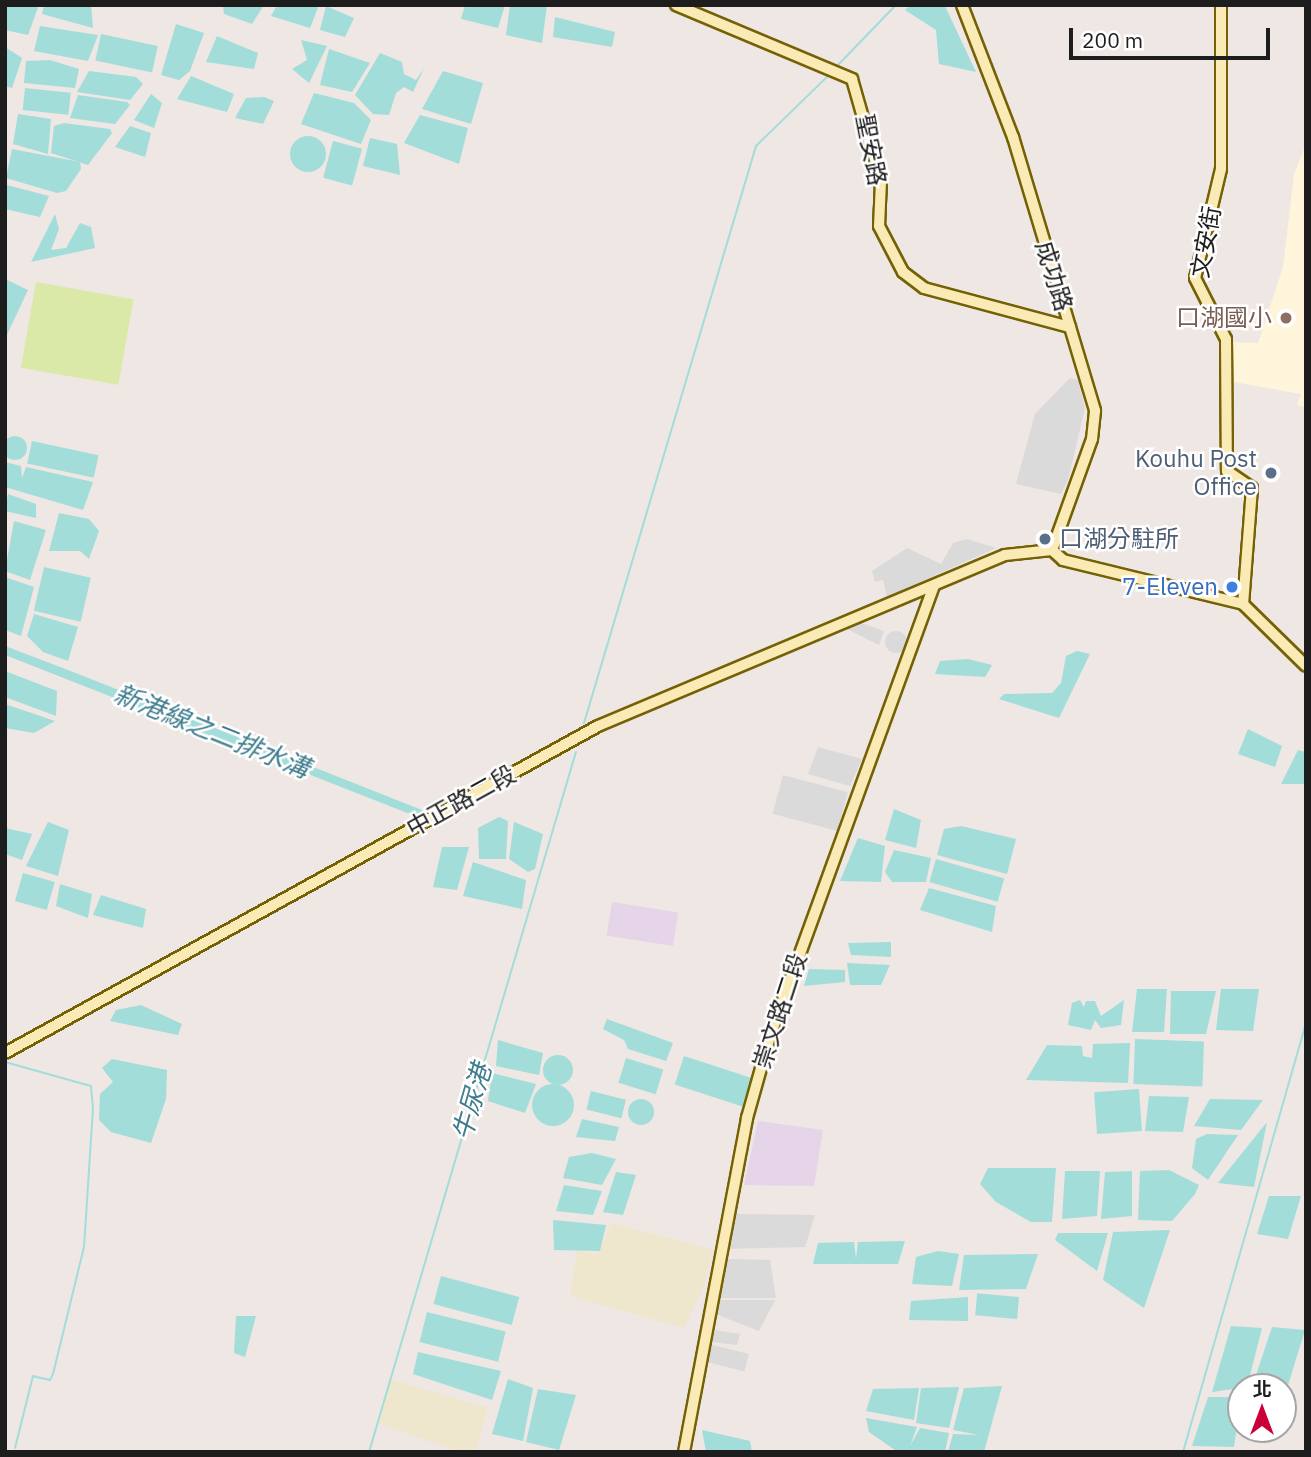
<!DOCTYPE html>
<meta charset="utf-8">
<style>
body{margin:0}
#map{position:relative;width:1311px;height:1457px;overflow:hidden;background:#eee7e3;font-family:"IBM Plex Sans","Noto Sans TC",sans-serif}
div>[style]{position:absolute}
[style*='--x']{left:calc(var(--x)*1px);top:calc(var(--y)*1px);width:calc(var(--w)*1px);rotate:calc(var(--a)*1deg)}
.residential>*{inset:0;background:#dbdada;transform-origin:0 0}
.round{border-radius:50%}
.industrial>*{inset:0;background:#e6d4e8;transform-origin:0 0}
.education>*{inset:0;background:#fff5db}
.farmland>*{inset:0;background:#eee7cd}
.grass>*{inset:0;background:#dae9a8;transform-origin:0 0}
.water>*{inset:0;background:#a2ddda;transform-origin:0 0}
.stream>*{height:2px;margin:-1px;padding:0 1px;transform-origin:1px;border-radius:1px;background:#a2ddda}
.roads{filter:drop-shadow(2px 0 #746104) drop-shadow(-2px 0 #746104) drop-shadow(0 2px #746104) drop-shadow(0 -2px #746104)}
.secondary>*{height:10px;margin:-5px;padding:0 5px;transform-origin:5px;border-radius:5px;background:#faeab5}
.dots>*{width:19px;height:19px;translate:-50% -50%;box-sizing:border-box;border:4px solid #fff;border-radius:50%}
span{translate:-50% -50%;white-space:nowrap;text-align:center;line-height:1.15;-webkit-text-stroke:5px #fff;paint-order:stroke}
.street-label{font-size:24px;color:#1d1d1d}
.education-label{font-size:24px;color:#785e54}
.right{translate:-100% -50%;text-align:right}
.service-label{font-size:24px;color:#4e5e75}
.left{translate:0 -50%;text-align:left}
.shop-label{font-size:24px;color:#366cbe}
.water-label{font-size:26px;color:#3e7c8e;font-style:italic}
.frame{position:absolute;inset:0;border:7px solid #1d1d1d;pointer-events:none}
.north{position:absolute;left:1227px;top:1373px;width:70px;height:70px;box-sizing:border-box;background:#fff;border:2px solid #a5a5a5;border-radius:50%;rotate:0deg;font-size:19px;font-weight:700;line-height:28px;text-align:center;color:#1d1d1d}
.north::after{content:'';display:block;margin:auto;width:24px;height:32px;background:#ca0038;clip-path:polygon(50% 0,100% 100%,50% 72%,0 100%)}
.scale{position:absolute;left:1069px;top:28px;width:201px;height:32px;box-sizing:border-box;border:4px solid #1d1d1d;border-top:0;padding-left:9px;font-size:21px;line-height:24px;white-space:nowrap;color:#1d1d1d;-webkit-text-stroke:5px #fff;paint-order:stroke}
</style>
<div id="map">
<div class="residential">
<i style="clip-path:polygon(1070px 378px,1078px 380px,1085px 408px,1068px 480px,1061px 494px,1016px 484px,1035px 414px)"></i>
<i style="clip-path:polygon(967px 539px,996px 548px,887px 597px,883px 580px,875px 582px,872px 571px,907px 548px,941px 564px,953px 543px)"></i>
<i style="clip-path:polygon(858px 622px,884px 631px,879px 645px,845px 628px)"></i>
<i class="round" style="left:885px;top:631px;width:22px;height:22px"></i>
<i style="clip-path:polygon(818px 747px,862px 759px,850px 786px,808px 774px)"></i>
<i style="left:783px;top:775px;width:67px;height:40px;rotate:15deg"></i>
<i style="clip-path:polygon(735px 1214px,815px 1215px,805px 1247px,726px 1249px)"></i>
<i style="clip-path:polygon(728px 1259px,770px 1260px,776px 1298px,714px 1298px)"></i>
<i style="clip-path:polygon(714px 1300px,775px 1300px,759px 1331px,713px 1313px)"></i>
<i style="clip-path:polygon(715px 1330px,740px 1334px,737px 1345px,711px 1342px)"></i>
<i style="left:709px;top:1344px;width:41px;height:18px;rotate:14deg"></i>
</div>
<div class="industrial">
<i style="left:612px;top:902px;width:67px;height:34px;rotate:9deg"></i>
<i style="clip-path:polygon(758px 1121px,823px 1130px,814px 1186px,744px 1185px)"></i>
</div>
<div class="education">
<i style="clip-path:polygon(1306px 144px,1306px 407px,1297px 405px,1301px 394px,1234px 382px,1231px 342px,1258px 343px,1283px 267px,1294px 174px)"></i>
</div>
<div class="farmland">
<i style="clip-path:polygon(611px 1223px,713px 1249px,705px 1284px,684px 1328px,570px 1296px,577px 1250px,597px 1255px)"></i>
<i style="clip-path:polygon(390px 1379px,488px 1408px,476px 1452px,458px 1452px,378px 1423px)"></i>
</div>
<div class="grass">
<i style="left:36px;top:282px;width:99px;height:87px;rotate:10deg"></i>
</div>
<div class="water">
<i style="clip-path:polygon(5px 5px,39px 5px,28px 35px,5px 30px)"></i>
<i style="clip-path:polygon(44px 5px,91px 5px,93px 28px,42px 14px)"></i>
<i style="clip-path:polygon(223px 5px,264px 5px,252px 24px,224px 14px)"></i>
<i style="clip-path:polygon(277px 5px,319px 5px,310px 28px,271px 16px)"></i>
<i style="clip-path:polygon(465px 5px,505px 5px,498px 28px,461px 19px)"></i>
<i style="clip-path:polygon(510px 5px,547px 5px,542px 43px,506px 35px)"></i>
<i style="clip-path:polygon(910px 5px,945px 6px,976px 72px,939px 64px,936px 30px,905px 10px)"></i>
<i style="clip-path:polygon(326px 6px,354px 18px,345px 37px,320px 30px)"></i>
<i style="clip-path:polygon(555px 17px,615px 32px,612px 47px,553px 37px)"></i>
<i style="clip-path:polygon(176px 24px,204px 33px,190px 71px,179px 80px,161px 75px)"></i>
<i style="clip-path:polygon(40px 26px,98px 35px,88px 61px,34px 51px)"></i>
<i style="left:101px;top:34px;width:58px;height:27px;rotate:12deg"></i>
<i style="clip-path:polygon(217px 36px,258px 53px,254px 69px,206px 62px)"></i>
<i style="clip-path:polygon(301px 40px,327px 46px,309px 83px,292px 69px,307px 60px)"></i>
<i style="clip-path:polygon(5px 47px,22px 58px,12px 88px,5px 86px)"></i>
<i style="clip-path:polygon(329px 49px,370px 63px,352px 92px,320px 85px)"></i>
<i style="clip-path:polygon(380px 53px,402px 62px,404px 74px,416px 80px,424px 68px,413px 92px,404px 87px,396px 93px,389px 115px,373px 114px,355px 95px)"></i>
<i style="clip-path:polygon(50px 60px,79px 69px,75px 88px,24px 83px,26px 61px)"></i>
<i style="clip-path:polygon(89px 71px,136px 77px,143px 84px,130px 100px,77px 92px)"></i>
<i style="clip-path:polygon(443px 71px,483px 83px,471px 124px,422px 109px)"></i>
<i style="clip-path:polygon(191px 76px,234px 94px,227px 112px,177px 99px)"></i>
<i style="left:25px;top:88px;width:46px;height:22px;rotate:6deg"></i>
<i style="clip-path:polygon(314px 93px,354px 103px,371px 120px,361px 144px,301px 124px)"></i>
<i style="clip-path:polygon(151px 94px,162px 103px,154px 128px,134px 120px)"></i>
<i style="clip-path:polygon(78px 95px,127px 102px,130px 105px,115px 124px,70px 118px)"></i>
<i style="clip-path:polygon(264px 97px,274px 101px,263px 124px,235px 118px,246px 98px)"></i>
<i style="clip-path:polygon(18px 114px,51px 119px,48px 154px,13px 144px)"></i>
<i style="clip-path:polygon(420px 115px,468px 128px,459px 164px,404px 143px)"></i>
<i style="clip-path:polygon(64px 123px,110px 129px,112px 133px,88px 165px,51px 153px,54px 126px)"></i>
<i style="clip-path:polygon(130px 126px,151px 133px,145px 157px,115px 147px)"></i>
<i class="round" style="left:290px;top:136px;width:36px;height:36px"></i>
<i style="clip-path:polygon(370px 138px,397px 144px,400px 175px,363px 166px)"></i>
<i style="left:333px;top:141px;width:30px;height:38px;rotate:15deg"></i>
<i style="clip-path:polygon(12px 149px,80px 162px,81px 169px,66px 191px,57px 193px,6px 178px)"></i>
<i style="clip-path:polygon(7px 185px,49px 196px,40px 217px,5px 209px)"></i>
<i style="clip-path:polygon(55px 214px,59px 229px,51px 250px,66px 248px,80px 223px,91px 227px,95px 248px,31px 262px)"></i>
<i style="clip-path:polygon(5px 279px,28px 290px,5px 339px)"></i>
<i class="round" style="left:3px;top:436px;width:24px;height:24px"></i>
<i style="left:32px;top:441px;width:68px;height:23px;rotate:12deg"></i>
<i style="clip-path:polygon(5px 462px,21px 466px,22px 478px,26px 467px,93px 482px,83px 510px,5px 487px)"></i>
<i style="clip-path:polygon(8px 494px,36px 504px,36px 518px,5px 511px)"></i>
<i style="clip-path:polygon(59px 513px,89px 519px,99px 531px,89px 559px,80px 551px,49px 551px)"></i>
<i style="clip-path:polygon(14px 521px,46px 530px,30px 580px,5px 571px)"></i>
<i style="left:44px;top:567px;width:48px;height:45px;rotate:13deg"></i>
<i style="clip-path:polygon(5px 577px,34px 587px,21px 636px,5px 630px)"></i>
<i style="clip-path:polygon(34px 614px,78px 627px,68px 661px,43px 652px,27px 636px)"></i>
<i style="clip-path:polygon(5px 646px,63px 668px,427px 812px,415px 816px,5px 655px)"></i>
<i style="clip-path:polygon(1077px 651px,1090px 654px,1059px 718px,999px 699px,1004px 694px,1052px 693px,1061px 683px,1066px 656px)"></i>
<i style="clip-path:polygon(968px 659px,992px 665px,985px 677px,935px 674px,940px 661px)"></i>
<i style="clip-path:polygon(5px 671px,57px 691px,56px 716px,5px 697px)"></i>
<i style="clip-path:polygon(5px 704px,55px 721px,34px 733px,5px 728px)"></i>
<i style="clip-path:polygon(1248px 729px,1282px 746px,1275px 767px,1238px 754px)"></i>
<i style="clip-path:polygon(1298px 750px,1306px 752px,1306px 784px,1281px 784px)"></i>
<i style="clip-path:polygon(894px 809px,921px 820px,916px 848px,885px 840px)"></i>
<i style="clip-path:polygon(499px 817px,508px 821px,506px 859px,479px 859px,478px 828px)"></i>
<i style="clip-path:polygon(48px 822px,69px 830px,58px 876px,26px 866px)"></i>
<i style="clip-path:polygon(514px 822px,543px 834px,535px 869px,528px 872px,509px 859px)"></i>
<i style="clip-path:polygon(961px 826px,1016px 839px,1007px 874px,937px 855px,944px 829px)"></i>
<i style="clip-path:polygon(5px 828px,32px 834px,22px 860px,5px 854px)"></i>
<i style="clip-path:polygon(858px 838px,885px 846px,881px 882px,840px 881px)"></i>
<i style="clip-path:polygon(442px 847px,469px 847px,457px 890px,433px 887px)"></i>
<i style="clip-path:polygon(894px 850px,931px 858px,926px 882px,892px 882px,885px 872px)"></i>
<i style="left:936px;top:859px;width:71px;height:24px;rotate:16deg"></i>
<i style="clip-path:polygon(473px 862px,526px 880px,522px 909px,463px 896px)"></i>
<i style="left:23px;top:873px;width:33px;height:29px;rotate:16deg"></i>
<i style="clip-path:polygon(60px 884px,92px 894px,88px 918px,56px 906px)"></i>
<i style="clip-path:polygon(929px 888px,996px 906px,992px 932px,920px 910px)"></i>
<i style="clip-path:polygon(101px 895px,146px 909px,143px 928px,93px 915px)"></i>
<i style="clip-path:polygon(891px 942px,891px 957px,851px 955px,848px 943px)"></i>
<i style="clip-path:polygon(847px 963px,890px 965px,881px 985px,850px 985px)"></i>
<i style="clip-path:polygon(809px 969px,845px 970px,845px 982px,804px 986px)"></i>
<i style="clip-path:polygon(1137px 989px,1167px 989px,1164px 1032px,1132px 1032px)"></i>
<i style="clip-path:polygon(1221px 989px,1259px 989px,1253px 1031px,1216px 1030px)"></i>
<i style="clip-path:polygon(1171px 991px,1216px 991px,1206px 1034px,1170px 1034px)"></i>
<i style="clip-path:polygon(1080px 1000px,1084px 1007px,1086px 1001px,1095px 1001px,1101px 1016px,1124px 1000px,1121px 1025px,1101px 1028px,1095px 1020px,1091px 1030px,1068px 1025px,1072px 1003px)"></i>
<i style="clip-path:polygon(141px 1005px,182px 1024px,178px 1035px,110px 1021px,116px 1010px)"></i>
<i style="clip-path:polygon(607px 1019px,673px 1043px,666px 1061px,628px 1049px,624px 1040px,603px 1029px)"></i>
<i style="left:1135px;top:1039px;width:69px;height:45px;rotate:2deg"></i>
<i style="clip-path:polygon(498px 1040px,543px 1053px,539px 1075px,496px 1066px)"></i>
<i style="clip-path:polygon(1130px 1043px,1128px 1083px,1026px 1080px,1047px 1045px,1082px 1046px,1083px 1056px,1092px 1058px,1093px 1044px)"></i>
<i class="round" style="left:543px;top:1055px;width:30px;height:30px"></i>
<i style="left:684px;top:1056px;width:71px;height:30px;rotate:18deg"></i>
<i style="left:626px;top:1058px;width:39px;height:26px;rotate:17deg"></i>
<i style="clip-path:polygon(112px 1059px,167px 1070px,166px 1099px,151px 1143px,111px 1132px,99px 1120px,100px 1094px,113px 1082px,102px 1068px)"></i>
<i style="clip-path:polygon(492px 1073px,536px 1084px,525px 1113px,488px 1101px)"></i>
<i class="round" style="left:532px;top:1084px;width:42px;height:42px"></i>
<i style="left:1139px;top:1089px;width:42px;height:45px;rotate:86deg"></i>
<i style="left:591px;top:1091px;width:36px;height:19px;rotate:14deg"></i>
<i style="clip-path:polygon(1149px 1096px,1189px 1097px,1183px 1132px,1145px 1131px)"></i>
<i style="clip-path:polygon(1210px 1099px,1263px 1100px,1241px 1130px,1194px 1126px)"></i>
<i class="round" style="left:628px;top:1099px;width:26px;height:26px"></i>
<i style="clip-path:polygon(582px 1119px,619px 1127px,615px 1141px,576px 1137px)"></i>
<i style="clip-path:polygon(1267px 1122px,1254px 1187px,1218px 1183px)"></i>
<i style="clip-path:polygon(1207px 1134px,1238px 1135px,1208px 1180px,1192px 1168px,1196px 1139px)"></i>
<i style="clip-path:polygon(592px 1153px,616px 1159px,602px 1185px,563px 1178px,569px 1157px)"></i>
<i style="clip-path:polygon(988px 1168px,1056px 1168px,1052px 1222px,1031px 1222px,996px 1202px,980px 1184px)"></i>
<i style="clip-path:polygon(1169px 1170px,1199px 1185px,1195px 1194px,1172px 1221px,1138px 1220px,1140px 1171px)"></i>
<i style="clip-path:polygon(1065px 1171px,1100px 1171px,1097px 1216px,1062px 1219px)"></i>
<i style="clip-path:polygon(1132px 1171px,1132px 1216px,1101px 1219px,1105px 1172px)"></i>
<i style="clip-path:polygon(616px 1172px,636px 1175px,623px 1215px,603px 1212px)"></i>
<i style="clip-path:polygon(564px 1185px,602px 1191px,593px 1215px,556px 1211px)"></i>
<i style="clip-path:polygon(1269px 1196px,1301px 1196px,1288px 1239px,1257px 1234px)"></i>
<i style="clip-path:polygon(553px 1220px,606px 1225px,600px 1251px,554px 1250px)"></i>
<i style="clip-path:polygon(1170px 1230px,1144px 1308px,1103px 1280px,1113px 1232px)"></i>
<i style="clip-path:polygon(1058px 1233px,1108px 1233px,1097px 1271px,1055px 1240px)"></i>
<i style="clip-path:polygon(905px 1241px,898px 1264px,813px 1264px,818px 1243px,854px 1242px,856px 1259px,858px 1242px)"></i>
<i style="clip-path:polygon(938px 1251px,959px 1254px,952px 1286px,912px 1284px,916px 1257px)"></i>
<i style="clip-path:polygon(1038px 1254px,1026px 1289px,959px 1290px,964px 1255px)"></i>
<i style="left:441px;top:1276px;width:81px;height:29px;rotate:15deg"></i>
<i style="clip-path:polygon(968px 1297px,968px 1321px,909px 1320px,911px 1301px)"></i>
<i style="left:1019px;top:1297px;width:22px;height:42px;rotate:95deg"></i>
<i style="left:427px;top:1312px;width:81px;height:31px;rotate:14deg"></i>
<i style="clip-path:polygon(236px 1316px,256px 1316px,245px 1357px,234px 1353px)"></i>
<i style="clip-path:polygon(1231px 1326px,1262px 1328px,1247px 1387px,1212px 1392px)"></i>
<i style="clip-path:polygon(1272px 1327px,1305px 1330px,1285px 1395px,1283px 1387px,1252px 1387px)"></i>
<i style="clip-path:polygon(418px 1352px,501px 1371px,492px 1400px,413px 1374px)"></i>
<i style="clip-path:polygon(508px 1379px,533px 1388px,523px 1441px,492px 1434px)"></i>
<i style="clip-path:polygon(1002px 1386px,984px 1452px,948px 1452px,953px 1434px,979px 1435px,953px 1430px,964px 1388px)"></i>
<i style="clip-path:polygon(959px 1387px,949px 1428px,916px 1423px,921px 1388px)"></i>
<i style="clip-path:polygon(919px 1388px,914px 1420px,866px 1411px,873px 1389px)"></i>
<i style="clip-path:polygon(538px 1389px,576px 1395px,559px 1450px,526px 1442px)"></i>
<i style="clip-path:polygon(1208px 1397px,1241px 1397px,1234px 1447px,1192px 1446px)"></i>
<i style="clip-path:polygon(866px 1418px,917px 1427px,910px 1446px,920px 1428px,949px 1433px,945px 1452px,898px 1452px,869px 1432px)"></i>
<i style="clip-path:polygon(702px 1430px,750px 1441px,752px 1452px,706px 1452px)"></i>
</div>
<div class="stream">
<i style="--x:838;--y:65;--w:83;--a:-46"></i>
<i style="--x:584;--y:723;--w:602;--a:-73.4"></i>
<i style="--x:756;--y:146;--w:102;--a:-44.2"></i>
<i style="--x:5;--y:1062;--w:89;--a:15.6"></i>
<i style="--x:91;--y:1086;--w:22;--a:85"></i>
<i style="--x:93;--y:1108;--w:139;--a:93.7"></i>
<i style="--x:84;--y:1247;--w:131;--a:103.7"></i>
<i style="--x:53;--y:1374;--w:7;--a:117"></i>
<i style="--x:50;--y:1380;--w:17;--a:-167"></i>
<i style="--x:33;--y:1376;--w:74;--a:104"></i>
<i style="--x:369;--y:1452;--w:730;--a:-73.53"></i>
<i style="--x:1183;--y:1452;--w:446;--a:-74"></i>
</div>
<div class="roads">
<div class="secondary">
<i style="--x:676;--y:5;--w:191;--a:22.8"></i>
<i style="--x:852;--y:79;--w:106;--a:74.1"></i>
<i style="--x:881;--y:181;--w:45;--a:92.5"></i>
<i style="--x:879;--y:226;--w:52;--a:62.4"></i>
<i style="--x:903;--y:272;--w:26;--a:37"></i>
<i style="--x:924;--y:288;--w:151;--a:15"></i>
<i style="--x:962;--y:5;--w:142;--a:68.9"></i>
<i style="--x:1013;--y:137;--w:286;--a:73.3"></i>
<i style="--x:1095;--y:411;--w:28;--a:96"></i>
<i style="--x:1092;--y:439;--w:118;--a:109.8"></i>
<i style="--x:1221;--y:5;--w:164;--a:90"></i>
<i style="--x:1221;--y:169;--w:112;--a:103.4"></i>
<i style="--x:1195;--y:278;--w:68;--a:63.1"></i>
<i style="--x:1226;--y:339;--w:132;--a:89.6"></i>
<i style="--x:1227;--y:471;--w:30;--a:34"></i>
<i style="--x:1252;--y:488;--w:116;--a:94.4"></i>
<i style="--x:1052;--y:550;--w:15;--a:42"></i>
<i style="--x:1063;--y:560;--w:185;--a:13.7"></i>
<i style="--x:1243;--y:604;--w:88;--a:44.5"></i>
<i style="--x:5;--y:1053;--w:677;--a:-28.87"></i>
<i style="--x:598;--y:726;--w:441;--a:-22.8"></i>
<i style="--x:1005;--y:555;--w:47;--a:-6.1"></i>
<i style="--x:684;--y:1452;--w:340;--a:-79.3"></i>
<i style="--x:747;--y:1118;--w:85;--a:-74.3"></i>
<i style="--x:770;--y:1036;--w:479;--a:-70"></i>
</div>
</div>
<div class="dots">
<i style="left:1286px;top:318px;background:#8d6e63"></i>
<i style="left:1271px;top:473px;background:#5c6f8a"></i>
<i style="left:1045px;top:539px;background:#5c6f8a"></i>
<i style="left:1232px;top:587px;background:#3f7fe0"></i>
</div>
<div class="street-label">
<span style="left:871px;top:150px;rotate:79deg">聖安路</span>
<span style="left:1206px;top:242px;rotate:-80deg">文安街</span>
<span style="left:1054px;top:276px;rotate:73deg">成功路</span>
<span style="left:461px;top:801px;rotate:-29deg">中正路二段</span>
<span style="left:780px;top:1011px;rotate:-72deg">崇文路二段</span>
</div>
<div class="education-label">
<span class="right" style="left:1272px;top:318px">口湖國小</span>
</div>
<div class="service-label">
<span class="right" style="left:1257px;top:473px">Kouhu Post<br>Office</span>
<span class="left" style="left:1059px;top:539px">口湖分駐所</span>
</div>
<div class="shop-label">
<span class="right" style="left:1218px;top:587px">7-Eleven</span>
</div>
<div class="water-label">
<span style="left:212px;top:731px;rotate:22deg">新港線之二排水溝</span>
<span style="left:472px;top:1102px;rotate:-74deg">牛尿港</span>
</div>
<div class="frame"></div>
<div class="north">北</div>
<div class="scale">200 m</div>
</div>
